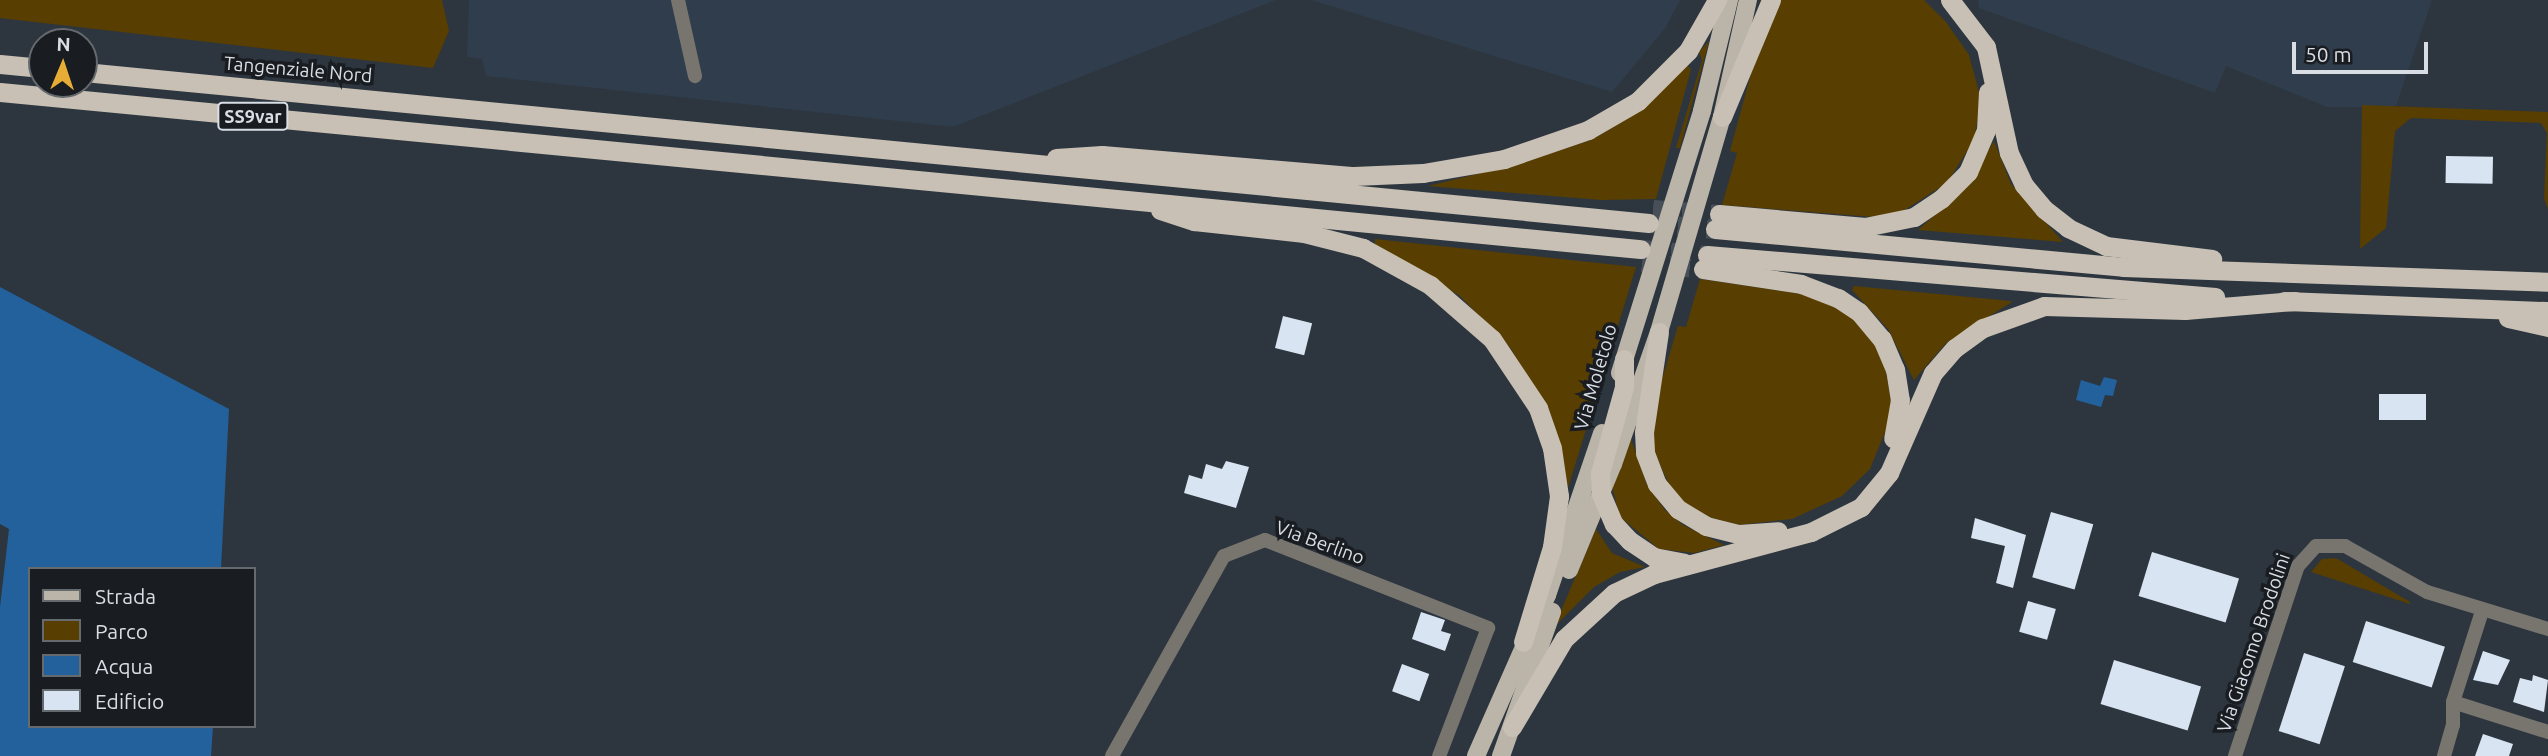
<!DOCTYPE html>
<style>
body{margin:0}
#map{position:relative;width:2548px;height:756px;overflow:hidden;background:#2d363f;font-family:Ubuntu,sans-serif}
div>[style]{position:absolute}
[style*='--x']{left:calc(var(--x)*1px);top:calc(var(--y)*1px);width:calc(var(--w)*1px);rotate:calc(var(--a)*1deg)}
.built>*{inset:0;background:#2f3d4c}
.green>*{inset:0;background:#583e00}
.water>*{inset:0;background:#22619b}
.building>*{inset:0;background:#d8e4f2;transform-origin:0 0}
.trunk-tunnel>*{height:19px;margin-top:-9.5px;transform-origin:0;background:repeating-linear-gradient(90deg,#474f58 0 19px,transparent 0 29px)}
.minor>*{height:14px;margin:-7px;padding:0 7px;transform-origin:7px;border-radius:7px;background:#78756f}
.primary>*{height:18px;margin:-9px;padding:0 9px;transform-origin:9px;border-radius:9px;background:#bbb4a9}
.trunk>*{height:19px;margin:-9.5px;padding:0 9.5px;transform-origin:9.5px;border-radius:9.5px;background:#c8c0b4}
span{translate:-50% -50%;white-space:nowrap;text-align:center;line-height:1.15;-webkit-text-stroke:7px #191d21;paint-order:stroke}
.shield-label span{padding:2px 5px;background:#191d21;border:2px solid;border-radius:5px;-webkit-text-stroke-width:0}
.shield-label{font-size:18px;color:#d8dee4;font-weight:700}
.street-label{font-size:19px;color:#d8dee4}
.legend{position:absolute;left:28px;top:567px;width:228px;height:161px;box-sizing:border-box;background:#191d21;border:2px solid #656a6f;margin:0;padding:9px 12px;list-style:none;font-size:21px;color:#d8dee4}
.legend li{display:flex;align-items:center;gap:14px;height:35px}
.legend b{width:35px;border:2px solid #656a6f}
.north{position:absolute;left:28px;top:28px;width:70px;height:70px;box-sizing:border-box;background:#191d21;border:2px solid #656a6f;border-radius:50%;rotate:2deg;font-size:19px;font-weight:700;line-height:28px;text-align:center;color:#d8dee4}
.north::after{content:'';display:block;margin:auto;width:24px;height:32px;background:#e6ac36;clip-path:polygon(50% 0,100% 100%,50% 72%,0 100%)}
.scale{position:absolute;left:2292px;top:42px;width:136px;height:32px;box-sizing:border-box;border:4px solid #d8dee4;border-top:0;padding-left:9px;font-size:21px;line-height:24px;white-space:nowrap;color:#d8dee4;-webkit-text-stroke:5px #191d21;paint-order:stroke}
</style>
<div id="map">
<div class="built">
<i style="clip-path:polygon(469px 0,1276px 0,953px 127px,486px 76px,482px 59px,467px 57px)"></i>
<i style="clip-path:polygon(1311px 0,1680px 0,1666px 27px,1612px 92px)"></i>
<i style="clip-path:polygon(1978px 0,2432px 0,2396px 106px,2362px 107px,2327px 107px,2226px 66px,2215px 93px,1979px 8px)"></i>
</div>
<div class="green">
<i style="clip-path:polygon(0 0,442px 0,449px 31px,433px 68px,0 18px)"></i>
<i style="clip-path:polygon(1781px 0,1924px 0,1946px 22px,1969px 55px,1981px 100px,1974px 140px,1947px 183px,1903px 211px,1874px 217px,1722px 205px,1737px 153px,1730px 151px,1758px 48px)"></i>
<i style="clip-path:polygon(1709px 41px,1680px 148px,1676px 148px,1702px 60px,1699px 52px)"></i>
<i style="clip-path:polygon(1687px 65px,1691px 69px,1656px 199px,1601px 200px,1428px 186px,1514px 165px,1591px 140px,1642px 110px)"></i>
<i style="clip-path:polygon(2362px 105px,2548px 112px,2548px 209px,2544px 198px,2547px 133px,2541px 123px,2411px 118px,2395px 131px,2386px 228px,2360px 249px)"></i>
<i style="clip-path:polygon(1994px 141px,2011px 184px,2063px 242px,1918px 230px,1967px 186px)"></i>
<i style="clip-path:polygon(1375px 239px,1636px 267px,1568px 488px,1551px 417px,1511px 349px,1460px 296px,1375px 245px)"></i>
<i style="clip-path:polygon(1700px 279px,1815px 296px,1851px 316px,1876px 345px,1884px 361px,1891px 401px,1887px 427px,1870px 469px,1842px 496px,1792px 519px,1739px 525px,1712px 518px,1687px 505px,1671px 489px,1653px 449px,1654px 406px,1678px 326px,1686px 327px)"></i>
<i style="clip-path:polygon(1854px 286px,2011px 301px,2012px 302px,1946px 343px,1914px 380px,1888px 329px,1852px 290px)"></i>
<i style="clip-path:polygon(1631px 439px,1647px 485px,1665px 510px,1683px 525px,1724px 545px,1694px 553px,1659px 549px,1620px 517px,1612px 487px)"></i>
<i style="clip-path:polygon(1596px 529px,1612px 553px,1645px 567px,1620px 572px,1594px 587px,1554px 627px)"></i>
<i style="clip-path:polygon(2336px 558px,2410px 602px,2410px 604px,2311px 572px,2322px 559px)"></i>
</div>
<div class="water">
<i style="clip-path:polygon(0 287px,229px 409px,221px 569px,30px 569px,30px 726px,213px 726px,211px 756px,0 756px,0 607px,9px 529px,0 524px)"></i>
<i style="clip-path:polygon(2104px 377px,2117px 380px,2113px 396px,2105px 395px,2101px 407px,2076px 400px,2081px 380px,2100px 386px)"></i>
</div>
<div class="building">
<i style="left:2446px;top:156px;width:47px;height:27px;rotate:1deg"></i>
<i style="left:1283px;top:316px;width:30px;height:33px;rotate:14deg"></i>
<i style="left:2379px;top:394px;width:47px;height:26px"></i>
<i style="clip-path:polygon(1226px 461px,1249px 467px,1236px 508px,1184px 493px,1189px 475px,1202px 479px,1206px 464px,1222px 469px)"></i>
<i style="left:2051px;top:512px;width:44px;height:68px;rotate:16deg"></i>
<i style="clip-path:polygon(1975px 518px,2026px 535px,2013px 588px,1996px 583px,2005px 546px,1971px 538px)"></i>
<i style="left:2152px;top:552px;width:91px;height:46px;rotate:17deg"></i>
<i style="left:2028px;top:601px;width:29px;height:32px;rotate:16deg"></i>
<i style="clip-path:polygon(1421px 612px,1445px 620px,1441px 631px,1451px 634px,1445px 651px,1412px 639px)"></i>
<i style="left:2366px;top:621px;width:83px;height:43px;rotate:18deg"></i>
<i style="clip-path:polygon(2483px 651px,2510px 660px,2498px 685px,2473px 680px)"></i>
<i style="left:2304px;top:653px;width:43px;height:82px;rotate:18deg"></i>
<i style="left:2114px;top:660px;width:91px;height:46px;rotate:17deg"></i>
<i style="left:1402px;top:664px;width:29px;height:29px;rotate:20deg"></i>
<i style="clip-path:polygon(2533px 675px,2548px 680px,2544px 712px,2513px 702px,2520px 678px,2532px 681px)"></i>
<i style="clip-path:polygon(2483px 734px,2513px 744px,2509px 756px,2475px 756px)"></i>
</div>
<div class="trunk-tunnel">
<i style="--x:1653;--y:209;--w:66;--a:4.3"></i>
<i style="--x:1649;--y:223;--w:66;--a:5.2"></i>
<i style="--x:1642;--y:249;--w:65;--a:5.3"></i>
<i style="--x:1642;--y:262;--w:61;--a:6.5"></i>
</div>
<div class="minor">
<i style="--x:678;--y:0;--w:78;--a:77.4"></i>
<i style="--x:2453;--y:702;--w:100;--a:17.5"></i>
<i style="--x:1112;--y:756;--w:229;--a:-60.8"></i>
<i style="--x:1224;--y:556;--w:44;--a:-21.3"></i>
<i style="--x:1265;--y:540;--w:240;--a:21.5"></i>
<i style="--x:1488;--y:628;--w:137;--a:110.9"></i>
<i style="--x:2235;--y:756;--w:200;--a:-71.7"></i>
<i style="--x:2298;--y:566;--w:27;--a:-48"></i>
<i style="--x:2316;--y:546;--w:29;--a:0"></i>
<i style="--x:2345;--y:546;--w:94;--a:29.3"></i>
<i style="--x:2427;--y:592;--w:127;--a:17"></i>
<i style="--x:2444;--y:756;--w:32;--a:-74"></i>
<i style="--x:2453;--y:725;--w:23;--a:-90"></i>
<i style="--x:2453;--y:702;--w:96;--a:-72.3"></i>
</div>
<div class="primary">
<i style="--x:1620;--y:373;--w:275;--a:-72.6"></i>
<i style="--x:1702;--y:111;--w:114;--a:-76.3"></i>
<i style="--x:1569;--y:570;--w:115;--a:-67.5"></i>
<i style="--x:1613;--y:464;--w:140;--a:-70.8"></i>
<i style="--x:1659;--y:332;--w:224;--a:-73.7"></i>
<i style="--x:1722;--y:117;--w:120;--a:-77.5"></i>
<i style="--x:1476;--y:756;--w:176;--a:-66.2"></i>
<i style="--x:1547;--y:595;--w:171;--a:-71.2"></i>
<i style="--x:1501;--y:756;--w:153;--a:-70.5"></i>
</div>
<div class="trunk">
<i style="--x:1950;--y:0;--w:59;--a:52.5"></i>
<i style="--x:1986;--y:47;--w:108;--a:77.8"></i>
<i style="--x:2009;--y:153;--w:35;--a:65"></i>
<i style="--x:2024;--y:185;--w:31;--a:50"></i>
<i style="--x:2044;--y:209;--w:31;--a:38"></i>
<i style="--x:2068;--y:228;--w:42;--a:25.3"></i>
<i style="--x:2106;--y:246;--w:107;--a:7"></i>
<i style="--x:0;--y:64;--w:42;--a:5.4"></i>
<i style="--x:84;--y:72;--w:1572;--a:5.51"></i>
<i style="--x:0;--y:92;--w:1648;--a:5.47"></i>
<i style="--x:1722;--y:117;--w:127;--a:-67.3"></i>
<i style="--x:1056;--y:158;--w:46;--a:-3.7"></i>
<i style="--x:1102;--y:155;--w:253;--a:4.8"></i>
<i style="--x:1354;--y:176;--w:69;--a:-2.5"></i>
<i style="--x:1423;--y:173;--w:82;--a:-9.8"></i>
<i style="--x:1504;--y:159;--w:89;--a:-19"></i>
<i style="--x:1588;--y:130;--w:58;--a:-30.1"></i>
<i style="--x:1638;--y:101;--w:71;--a:-45"></i>
<i style="--x:1688;--y:51;--w:59;--a:-60.4"></i>
<i style="--x:1160;--y:210;--w:36;--a:18"></i>
<i style="--x:1194;--y:221;--w:111;--a:6.2"></i>
<i style="--x:1304;--y:233;--w:61;--a:14.3"></i>
<i style="--x:1363;--y:248;--w:77;--a:28.9"></i>
<i style="--x:1430;--y:285;--w:82;--a:41.1"></i>
<i style="--x:1492;--y:339;--w:83;--a:56.3"></i>
<i style="--x:1538;--y:408;--w:42;--a:70.7"></i>
<i style="--x:1552;--y:448;--w:49;--a:81.7"></i>
<i style="--x:1559;--y:496;--w:51;--a:97.8"></i>
<i style="--x:1552;--y:547;--w:99;--a:107"></i>
<i style="--x:1719;--y:214;--w:147;--a:5.1"></i>
<i style="--x:1865;--y:227;--w:50;--a:-11.5"></i>
<i style="--x:1914;--y:217;--w:32;--a:-34"></i>
<i style="--x:1941;--y:199;--w:38;--a:-45"></i>
<i style="--x:1968;--y:172;--w:46;--a:-66.8"></i>
<i style="--x:1986;--y:130;--w:38;--a:-87"></i>
<i style="--x:1715;--y:229;--w:410;--a:5.3"></i>
<i style="--x:2123;--y:267;--w:425;--a:2"></i>
<i style="--x:1707;--y:255;--w:510;--a:4.73"></i>
<i style="--x:1703;--y:269;--w:99;--a:8.7"></i>
<i style="--x:1801;--y:284;--w:40;--a:21"></i>
<i style="--x:1838;--y:298;--w:25;--a:34"></i>
<i style="--x:1859;--y:312;--w:35;--a:50"></i>
<i style="--x:1882;--y:339;--w:33;--a:67"></i>
<i style="--x:1895;--y:369;--w:31;--a:81"></i>
<i style="--x:1900;--y:400;--w:39;--a:100"></i>
<i style="--x:2284;--y:301;--w:264;--a:2.2"></i>
<i style="--x:2508;--y:318;--w:41;--a:12.7"></i>
<i style="--x:1659;--y:332;--w:101;--a:98.5"></i>
<i style="--x:1644;--y:432;--w:21;--a:87"></i>
<i style="--x:1645;--y:453;--w:33;--a:69"></i>
<i style="--x:1657;--y:484;--w:33;--a:50"></i>
<i style="--x:1678;--y:509;--w:33;--a:31"></i>
<i style="--x:1706;--y:526;--w:34;--a:14"></i>
<i style="--x:1739;--y:534;--w:39;--a:-4"></i>
<i style="--x:1624;--y:359;--w:28;--a:90"></i>
<i style="--x:1624;--y:387;--w:89;--a:105.6"></i>
<i style="--x:1600;--y:473;--w:21;--a:87"></i>
<i style="--x:1601;--y:494;--w:33;--a:67"></i>
<i style="--x:1614;--y:524;--w:23;--a:47"></i>
<i style="--x:1630;--y:541;--w:29;--a:34"></i>
<i style="--x:1654;--y:557;--w:31;--a:11"></i>
<i style="--x:1512;--y:727;--w:102;--a:-59.4"></i>
<i style="--x:1564;--y:639;--w:68;--a:-42.6"></i>
<i style="--x:1614;--y:593;--w:44;--a:-25.4"></i>
<i style="--x:1654;--y:574;--w:163;--a:-15"></i>
<i style="--x:1811;--y:532;--w:56;--a:-26.6"></i>
<i style="--x:1861;--y:507;--w:44;--a:-50.5"></i>
<i style="--x:1889;--y:473;--w:109;--a:-66.3"></i>
<i style="--x:1933;--y:373;--w:33;--a:-49"></i>
<i style="--x:1955;--y:348;--w:34;--a:-36"></i>
<i style="--x:1983;--y:328;--w:65;--a:-19.8"></i>
<i style="--x:2044;--y:306;--w:141;--a:1.6"></i>
<i style="--x:2185;--y:310;--w:110;--a:-4.7"></i>
</div>
<div class="shield-label">
<span style="left:253px;top:116px">SS9var</span>
</div>
<div class="street-label">
<span style="left:298px;top:70px;rotate:5deg">Tangenziale Nord</span>
<span style="left:1596px;top:377px;rotate:-74deg">Via Moletolo</span>
<span style="left:1320px;top:543px;rotate:20deg">Via Berlino</span>
<span style="left:2254px;top:643px;rotate:-71deg">Via Giacomo Brodolini</span>
</div>
<ul class="legend">
<li><b style="height:9px;background:#bbb4a9"></b>Strada</li>
<li><b style="height:19px;background:#583e00"></b>Parco</li>
<li><b style="height:19px;background:#22619b"></b>Acqua</li>
<li><b style="height:19px;background:#d8e4f2"></b>Edificio</li>
</ul>
<div class="north">N</div>
<div class="scale">50 m</div>
</div>
